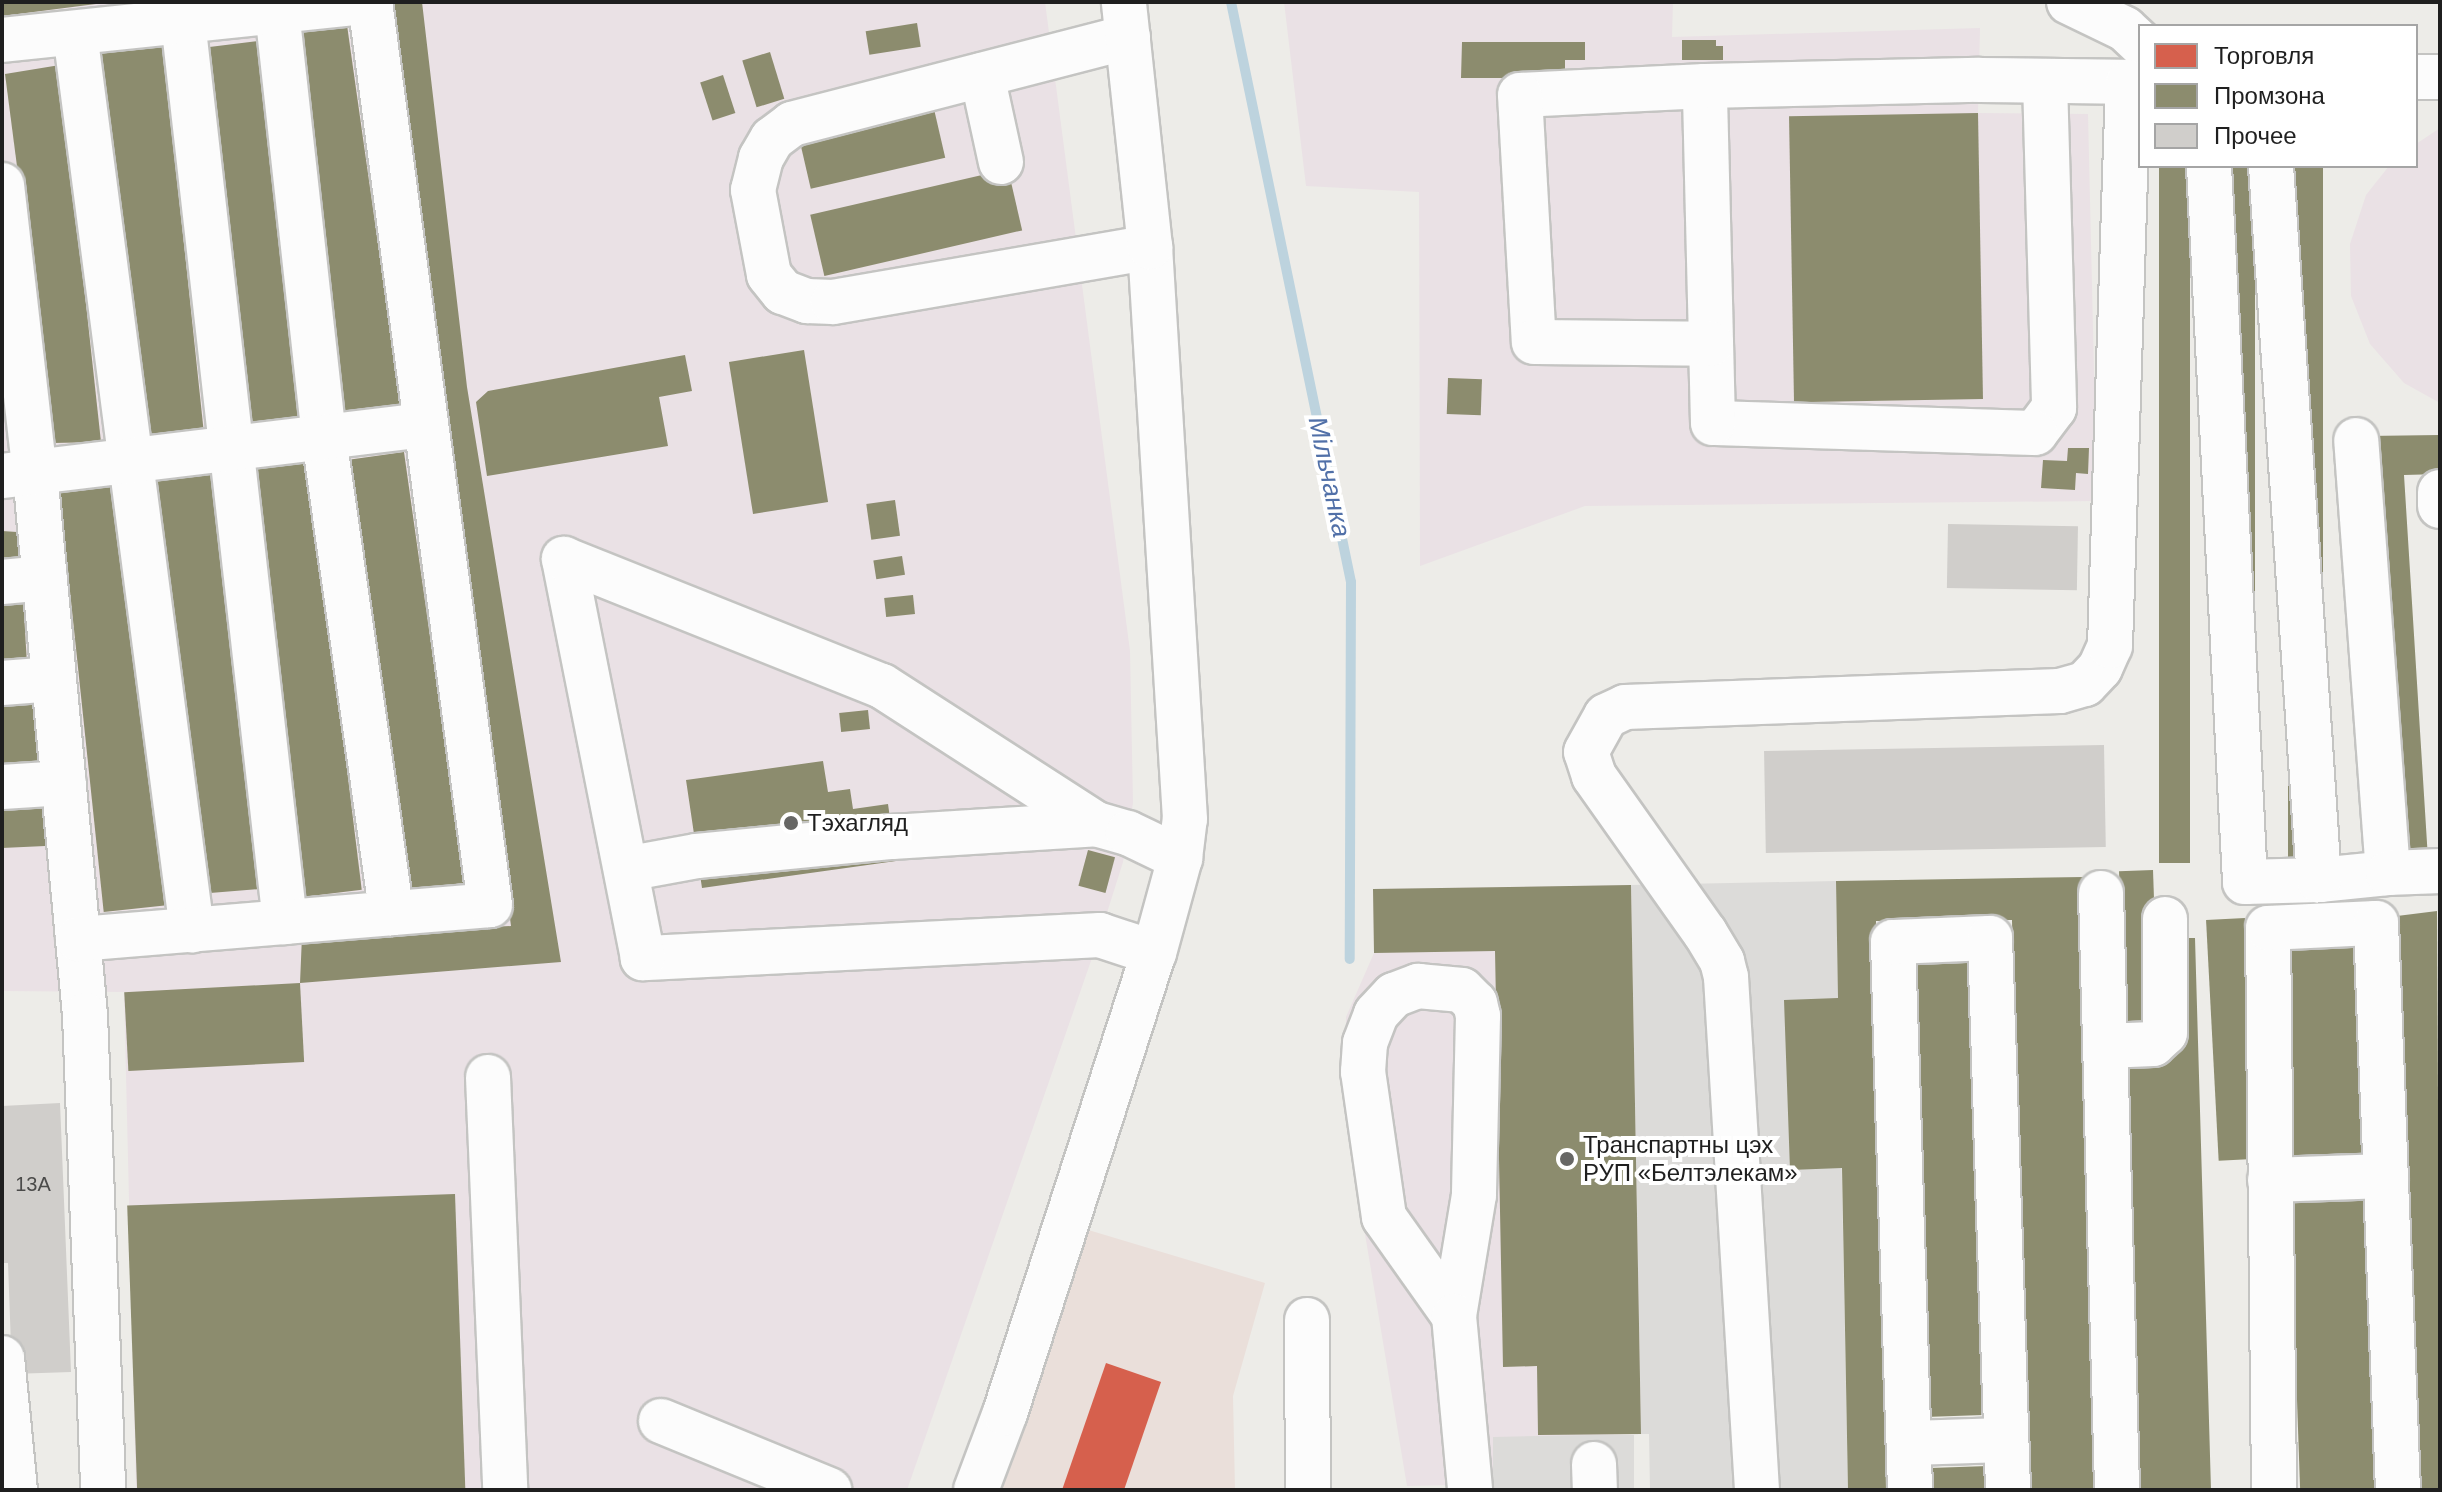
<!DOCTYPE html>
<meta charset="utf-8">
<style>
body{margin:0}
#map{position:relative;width:2442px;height:1492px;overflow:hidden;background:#edece8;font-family:Helvetica,sans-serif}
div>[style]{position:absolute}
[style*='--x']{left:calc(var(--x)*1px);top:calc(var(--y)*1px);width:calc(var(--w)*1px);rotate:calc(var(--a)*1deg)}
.residential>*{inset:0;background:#dcdbd9;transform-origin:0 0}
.commercial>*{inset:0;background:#eadfda}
.industrial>*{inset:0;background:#eae1e5}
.shops>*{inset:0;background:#d6604d}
.industry>*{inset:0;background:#8c8c6e;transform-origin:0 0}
.stream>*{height:10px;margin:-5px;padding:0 5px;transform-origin:5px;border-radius:5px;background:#bdd3de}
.building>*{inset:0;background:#d0cecb;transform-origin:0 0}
.roads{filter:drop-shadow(2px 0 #c4c4c2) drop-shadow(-2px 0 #c4c4c2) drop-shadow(0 2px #c4c4c2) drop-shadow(0 -2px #c4c4c2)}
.minor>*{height:44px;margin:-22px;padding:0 22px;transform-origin:22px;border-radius:22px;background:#fcfcfc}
.dots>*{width:22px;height:22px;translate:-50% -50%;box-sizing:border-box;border:4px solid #fff;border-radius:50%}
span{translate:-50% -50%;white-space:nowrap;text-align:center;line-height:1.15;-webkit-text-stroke:8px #fff;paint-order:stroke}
.number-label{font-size:20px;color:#4b4b4a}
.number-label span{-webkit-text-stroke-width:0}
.poi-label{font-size:24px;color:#1f1f1f}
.left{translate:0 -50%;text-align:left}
.water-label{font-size:26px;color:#5170a8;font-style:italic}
.frame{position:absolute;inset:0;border:4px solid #1f1f1f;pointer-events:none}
.legend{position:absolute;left:2138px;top:24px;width:280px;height:144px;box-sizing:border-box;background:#fff;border:2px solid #a5a5a5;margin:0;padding:10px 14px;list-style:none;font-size:24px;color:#1f1f1f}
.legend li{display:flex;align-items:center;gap:16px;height:40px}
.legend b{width:40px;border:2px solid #a5a5a5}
</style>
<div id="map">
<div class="residential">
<i style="clip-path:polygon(1836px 881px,1848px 1490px,1650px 1490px,1649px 1434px,1641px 1434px,1631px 885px)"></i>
<i style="left:1634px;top:1435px;width:55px;height:142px;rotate:90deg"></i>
</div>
<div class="commercial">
<i style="clip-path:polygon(1085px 1229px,1265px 1283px,1233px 1396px,1235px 1490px,994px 1490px)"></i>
</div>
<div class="industrial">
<i style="clip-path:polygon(2px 2px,1045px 2px,1130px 651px,1133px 803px,1123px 862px,1100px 935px,907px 1490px,136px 1490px,124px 992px,2px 991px)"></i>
<i style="clip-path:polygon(1284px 2px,1673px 2px,1672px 37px,1980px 28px,1978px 113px,2088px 114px,2097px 501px,1585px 506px,1420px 566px,1419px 192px,1306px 186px)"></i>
<i style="clip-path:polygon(2440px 128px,2440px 403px,2404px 383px,2370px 344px,2351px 296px,2350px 244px,2366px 195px,2389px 166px,2416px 166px,2416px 144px)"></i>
<i style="clip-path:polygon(1631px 885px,1641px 1434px,1493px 1437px,1493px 1484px,1407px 1486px,1361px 1210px,1346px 1087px,1346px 1017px,1374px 953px,1373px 889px)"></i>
</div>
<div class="shops">
<i style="clip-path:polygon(1106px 1363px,1161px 1382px,1124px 1490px,1062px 1490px)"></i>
</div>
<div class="industry">
<i style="clip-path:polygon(2px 2px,96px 2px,96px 4px,2px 16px)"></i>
<i style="clip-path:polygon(392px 2px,422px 2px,467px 387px,561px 962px,300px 983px,302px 936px,511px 926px)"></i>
<i style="left:917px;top:23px;width:24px;height:52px;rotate:81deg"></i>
<i style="clip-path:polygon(347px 25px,401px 407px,344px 420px,297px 27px)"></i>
<i style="clip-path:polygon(1682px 40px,1716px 40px,1716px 46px,1723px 46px,1723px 60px,1682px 60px)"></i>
<i style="left:259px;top:41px;width:385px;height:54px;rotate:83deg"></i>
<i style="clip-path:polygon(1462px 42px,1585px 42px,1585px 60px,1565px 60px,1565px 78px,1461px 78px)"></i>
<i style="left:163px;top:44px;width:392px;height:64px;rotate:84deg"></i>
<i style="left:770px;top:52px;width:49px;height:29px;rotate:73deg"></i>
<i style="clip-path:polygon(60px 65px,101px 442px,53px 443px,5px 74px)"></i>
<i style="left:723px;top:75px;width:40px;height:24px;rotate:72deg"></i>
<i style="left:934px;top:109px;width:50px;height:138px;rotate:77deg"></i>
<i style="left:1978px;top:113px;width:286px;height:189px;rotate:89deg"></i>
<i style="left:2159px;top:166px;width:31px;height:697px"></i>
<i style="left:2226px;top:166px;width:29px;height:699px"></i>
<i style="left:2288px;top:166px;width:35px;height:697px"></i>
<i style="left:1008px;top:169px;width:63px;height:203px;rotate:77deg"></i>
<i style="left:804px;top:350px;width:154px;height:76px;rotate:81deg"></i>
<i style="clip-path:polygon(685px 355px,692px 391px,659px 397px,668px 446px,487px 476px,476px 402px,488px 391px)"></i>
<i style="left:1448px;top:378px;width:34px;height:36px;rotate:2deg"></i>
<i style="clip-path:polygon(2440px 435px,2440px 474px,2404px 475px,2428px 859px,2395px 860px,2367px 436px)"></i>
<i style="clip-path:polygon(2068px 448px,2089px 448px,2088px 474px,2076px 473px,2075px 490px,2041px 488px,2043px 460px,2067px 461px)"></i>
<i style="left:308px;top:452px;width:441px;height:58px;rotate:83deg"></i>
<i style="left:404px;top:452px;width:435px;height:54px;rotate:82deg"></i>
<i style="clip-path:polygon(214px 464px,260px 889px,210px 893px,153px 472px)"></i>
<i style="left:119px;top:474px;width:434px;height:61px;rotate:84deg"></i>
<i style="left:895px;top:500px;width:36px;height:29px;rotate:82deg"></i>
<i style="clip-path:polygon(2px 531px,17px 532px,20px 562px,2px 564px)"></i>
<i style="left:902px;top:556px;width:19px;height:29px;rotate:81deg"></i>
<i style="left:913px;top:595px;width:19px;height:29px;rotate:84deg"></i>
<i style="clip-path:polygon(23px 596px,27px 664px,2px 667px,2px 599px)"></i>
<i style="clip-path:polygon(34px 700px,39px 769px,2px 771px,2px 703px)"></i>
<i style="left:868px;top:710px;width:19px;height:29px;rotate:84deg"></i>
<i style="clip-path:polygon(823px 761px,828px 792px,850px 789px,853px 809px,888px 804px,896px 861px,702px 888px,686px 780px)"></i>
<i style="clip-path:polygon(51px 802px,45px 846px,2px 848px,2px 805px)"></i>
<i style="left:1088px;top:850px;width:28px;height:37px;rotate:15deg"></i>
<i style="left:2153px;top:870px;width:165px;height:34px;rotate:88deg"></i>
<i style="clip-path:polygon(2084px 877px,2096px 1490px,2022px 1490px,2012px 920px,1876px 921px,1886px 1490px,1848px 1490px,1842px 1168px,1790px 1170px,1784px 1000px,1838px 998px,1836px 881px)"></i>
<i style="clip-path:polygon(1631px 885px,1641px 1434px,1538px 1435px,1537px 1366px,1503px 1367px,1495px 951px,1374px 953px,1373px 889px)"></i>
<i style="clip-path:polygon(2437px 911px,2440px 1490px,2413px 1490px,2389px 917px)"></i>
<i style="left:2245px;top:918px;width:241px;height:39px;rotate:87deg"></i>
<i style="left:2360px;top:930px;width:223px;height:78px;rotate:88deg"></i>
<i style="clip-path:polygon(2176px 938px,2195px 938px,2211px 1490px,2137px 1490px,2124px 1052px,2179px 1051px)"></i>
<i style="left:1974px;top:959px;width:456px;height:65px;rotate:88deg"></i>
<i style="left:300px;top:983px;width:79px;height:176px;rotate:87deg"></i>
<i style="left:455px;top:1194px;width:296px;height:328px;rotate:88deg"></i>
<i style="left:2372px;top:1198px;width:292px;height:82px;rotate:88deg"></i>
<i style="left:1988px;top:1466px;width:24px;height:65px;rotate:88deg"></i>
</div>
<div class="stream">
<i style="--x:1231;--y:2;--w:592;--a:78.31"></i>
<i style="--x:1351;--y:582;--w:377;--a:90.2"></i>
</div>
<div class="building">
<i style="left:1948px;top:524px;width:130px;height:64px;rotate:1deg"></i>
<i style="left:2104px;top:745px;width:102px;height:340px;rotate:89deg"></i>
<i style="clip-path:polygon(60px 1103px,71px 1372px,12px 1374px,8px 1263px,2px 1263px,2px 1106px)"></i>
</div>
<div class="roads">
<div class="minor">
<i style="--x:2069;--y:2;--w:62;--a:25.7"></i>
<i style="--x:2125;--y:29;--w:21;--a:43"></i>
<i style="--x:277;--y:11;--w:430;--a:83.7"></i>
<i style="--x:324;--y:438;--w:480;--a:81.9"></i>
<i style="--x:183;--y:21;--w:907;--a:83.54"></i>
<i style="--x:75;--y:33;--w:905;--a:82.57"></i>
<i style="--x:1128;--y:37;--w:347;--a:165.5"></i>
<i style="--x:792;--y:124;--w:25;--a:143"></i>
<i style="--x:772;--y:139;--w:22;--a:120"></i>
<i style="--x:761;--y:158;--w:33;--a:104"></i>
<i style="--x:753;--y:190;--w:86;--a:79.3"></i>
<i style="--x:769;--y:275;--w:22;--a:51"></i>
<i style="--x:783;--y:292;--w:26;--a:21"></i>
<i style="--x:807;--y:301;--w:26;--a:2"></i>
<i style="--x:833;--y:302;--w:322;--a:-9.8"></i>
<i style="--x:2;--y:40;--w:365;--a:-6"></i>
<i style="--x:982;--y:75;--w:89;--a:77.7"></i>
<i style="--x:2416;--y:77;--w:24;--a:0"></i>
<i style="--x:2045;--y:81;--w:327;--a:88.4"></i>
<i style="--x:2054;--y:408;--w:31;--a:127"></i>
<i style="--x:2035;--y:433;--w:322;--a:-178.2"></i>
<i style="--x:1713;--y:423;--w:337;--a:-91.4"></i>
<i style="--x:1705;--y:86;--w:274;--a:-1.3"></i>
<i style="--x:1979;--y:80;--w:161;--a:0.7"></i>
<i style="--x:1705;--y:86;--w:185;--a:177.2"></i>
<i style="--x:1520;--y:95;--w:247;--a:86.8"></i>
<i style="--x:1534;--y:342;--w:177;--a:0.6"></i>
<i style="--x:2209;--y:166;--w:717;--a:87.12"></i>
<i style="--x:2245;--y:882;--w:74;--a:-1.5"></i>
<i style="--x:2319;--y:880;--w:69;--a:-5.8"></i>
<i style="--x:2388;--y:873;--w:434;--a:-94.2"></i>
<i style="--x:2271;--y:166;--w:716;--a:86.15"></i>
<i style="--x:2;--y:185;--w:290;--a:83.5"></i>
<i style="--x:35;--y:473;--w:544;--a:84.73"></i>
<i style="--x:85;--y:1015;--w:475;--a:87.8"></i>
<i style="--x:2;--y:476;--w:427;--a:-6.9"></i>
<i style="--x:2440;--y:492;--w:14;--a:90"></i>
<i style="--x:2;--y:582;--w:43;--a:-5.3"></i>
<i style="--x:2;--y:683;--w:52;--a:-4.4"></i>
<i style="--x:2;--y:787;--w:62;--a:-3.7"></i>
<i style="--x:626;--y:869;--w:72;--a:-10.4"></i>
<i style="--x:697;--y:856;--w:196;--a:-5.6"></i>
<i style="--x:892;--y:837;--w:204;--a:-3.6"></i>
<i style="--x:2388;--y:873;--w:52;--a:-2.2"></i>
<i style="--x:2101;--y:893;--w:597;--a:88.46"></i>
<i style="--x:78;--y:939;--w:413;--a:-4.7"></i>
<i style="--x:490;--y:905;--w:911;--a:-97.57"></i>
<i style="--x:1154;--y:953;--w:57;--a:-161.6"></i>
<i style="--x:1100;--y:935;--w:458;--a:177.1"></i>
<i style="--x:643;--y:958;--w:407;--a:-101.2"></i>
<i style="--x:564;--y:559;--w:342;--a:21.8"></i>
<i style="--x:882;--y:686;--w:255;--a:32.8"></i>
<i style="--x:1096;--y:824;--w:33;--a:16"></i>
<i style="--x:1128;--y:833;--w:58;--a:25.7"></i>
<i style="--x:2105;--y:1046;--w:48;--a:-2.4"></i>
<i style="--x:2153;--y:1044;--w:16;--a:-43"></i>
<i style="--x:2165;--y:1033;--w:114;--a:-90"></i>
<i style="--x:488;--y:1077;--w:413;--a:87.6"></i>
<i style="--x:2270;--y:1180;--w:116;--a:-2"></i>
<i style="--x:1454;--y:1316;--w:121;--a:-125.3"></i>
<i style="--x:1384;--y:1217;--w:147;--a:-98.2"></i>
<i style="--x:1363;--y:1072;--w:29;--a:-86"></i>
<i style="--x:1365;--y:1043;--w:31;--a:-69"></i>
<i style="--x:1376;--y:1014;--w:26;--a:-47"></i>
<i style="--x:1394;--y:995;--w:26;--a:-21"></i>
<i style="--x:1418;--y:986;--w:44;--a:5.2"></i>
<i style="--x:1462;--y:990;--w:18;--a:45"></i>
<i style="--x:1475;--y:1003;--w:13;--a:77"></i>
<i style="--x:1478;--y:1016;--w:179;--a:91.3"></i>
<i style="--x:1474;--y:1195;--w:123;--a:99.4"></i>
<i style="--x:1454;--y:1316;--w:175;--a:84.7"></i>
<i style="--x:1307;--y:1320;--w:170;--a:89.7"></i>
<i style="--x:2;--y:1358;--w:133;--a:84.4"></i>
<i style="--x:661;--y:1421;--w:182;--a:22.3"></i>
<i style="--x:1909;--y:1443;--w:97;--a:-1.8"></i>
<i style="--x:1594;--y:1464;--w:26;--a:88"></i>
<i style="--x:976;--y:1490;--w:82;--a:-69.4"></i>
<i style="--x:1005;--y:1413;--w:484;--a:-72.1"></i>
<i style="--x:1154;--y:953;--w:98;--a:-74.7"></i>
<i style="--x:1180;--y:858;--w:39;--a:-83"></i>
<i style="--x:1185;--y:819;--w:573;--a:-93.5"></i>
<i style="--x:1150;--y:247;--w:246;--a:-96.1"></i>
<i style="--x:1757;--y:1490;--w:514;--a:-93.46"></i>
<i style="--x:1726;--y:977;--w:16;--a:-104"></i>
<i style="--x:1722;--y:961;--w:33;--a:-121"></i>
<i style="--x:1705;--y:933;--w:192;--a:-125.3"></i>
<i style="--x:1594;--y:776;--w:25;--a:-108"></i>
<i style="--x:1586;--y:752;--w:41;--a:-60.9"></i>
<i style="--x:1606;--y:716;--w:21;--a:-25"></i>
<i style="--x:1625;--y:707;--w:435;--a:-2.1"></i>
<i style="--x:2060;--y:691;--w:26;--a:-16"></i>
<i style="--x:2085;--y:684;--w:22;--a:-47"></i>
<i style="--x:2100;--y:668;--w:24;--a:-66"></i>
<i style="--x:2110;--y:646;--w:564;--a:-88.17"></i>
<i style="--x:1910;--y:1490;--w:548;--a:-91.78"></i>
<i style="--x:1893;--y:942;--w:97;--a:-2.4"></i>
<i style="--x:1990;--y:938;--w:552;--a:88.13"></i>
<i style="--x:2274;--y:1490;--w:562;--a:-90.61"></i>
<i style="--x:2268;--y:928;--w:108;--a:-2.7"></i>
<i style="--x:2376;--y:923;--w:567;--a:87.78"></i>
</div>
</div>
<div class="dots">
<i style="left:791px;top:823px;background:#676765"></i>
<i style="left:1567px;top:1159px;background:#676765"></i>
</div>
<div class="number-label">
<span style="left:33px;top:1184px">13А</span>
</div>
<div class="poi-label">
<span class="left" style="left:807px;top:823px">Тэхагляд</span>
<span class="left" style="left:1583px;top:1159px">Транспартны цэх<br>РУП «Белтэлекам»</span>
</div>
<div class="water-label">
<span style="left:1329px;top:477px;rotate:78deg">Мільчанка</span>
</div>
<div class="frame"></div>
<ul class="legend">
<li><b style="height:22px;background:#d6604d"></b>Торговля</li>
<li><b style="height:22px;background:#8c8c6e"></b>Промзона</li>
<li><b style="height:22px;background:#d0cecb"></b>Прочее</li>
</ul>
</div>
